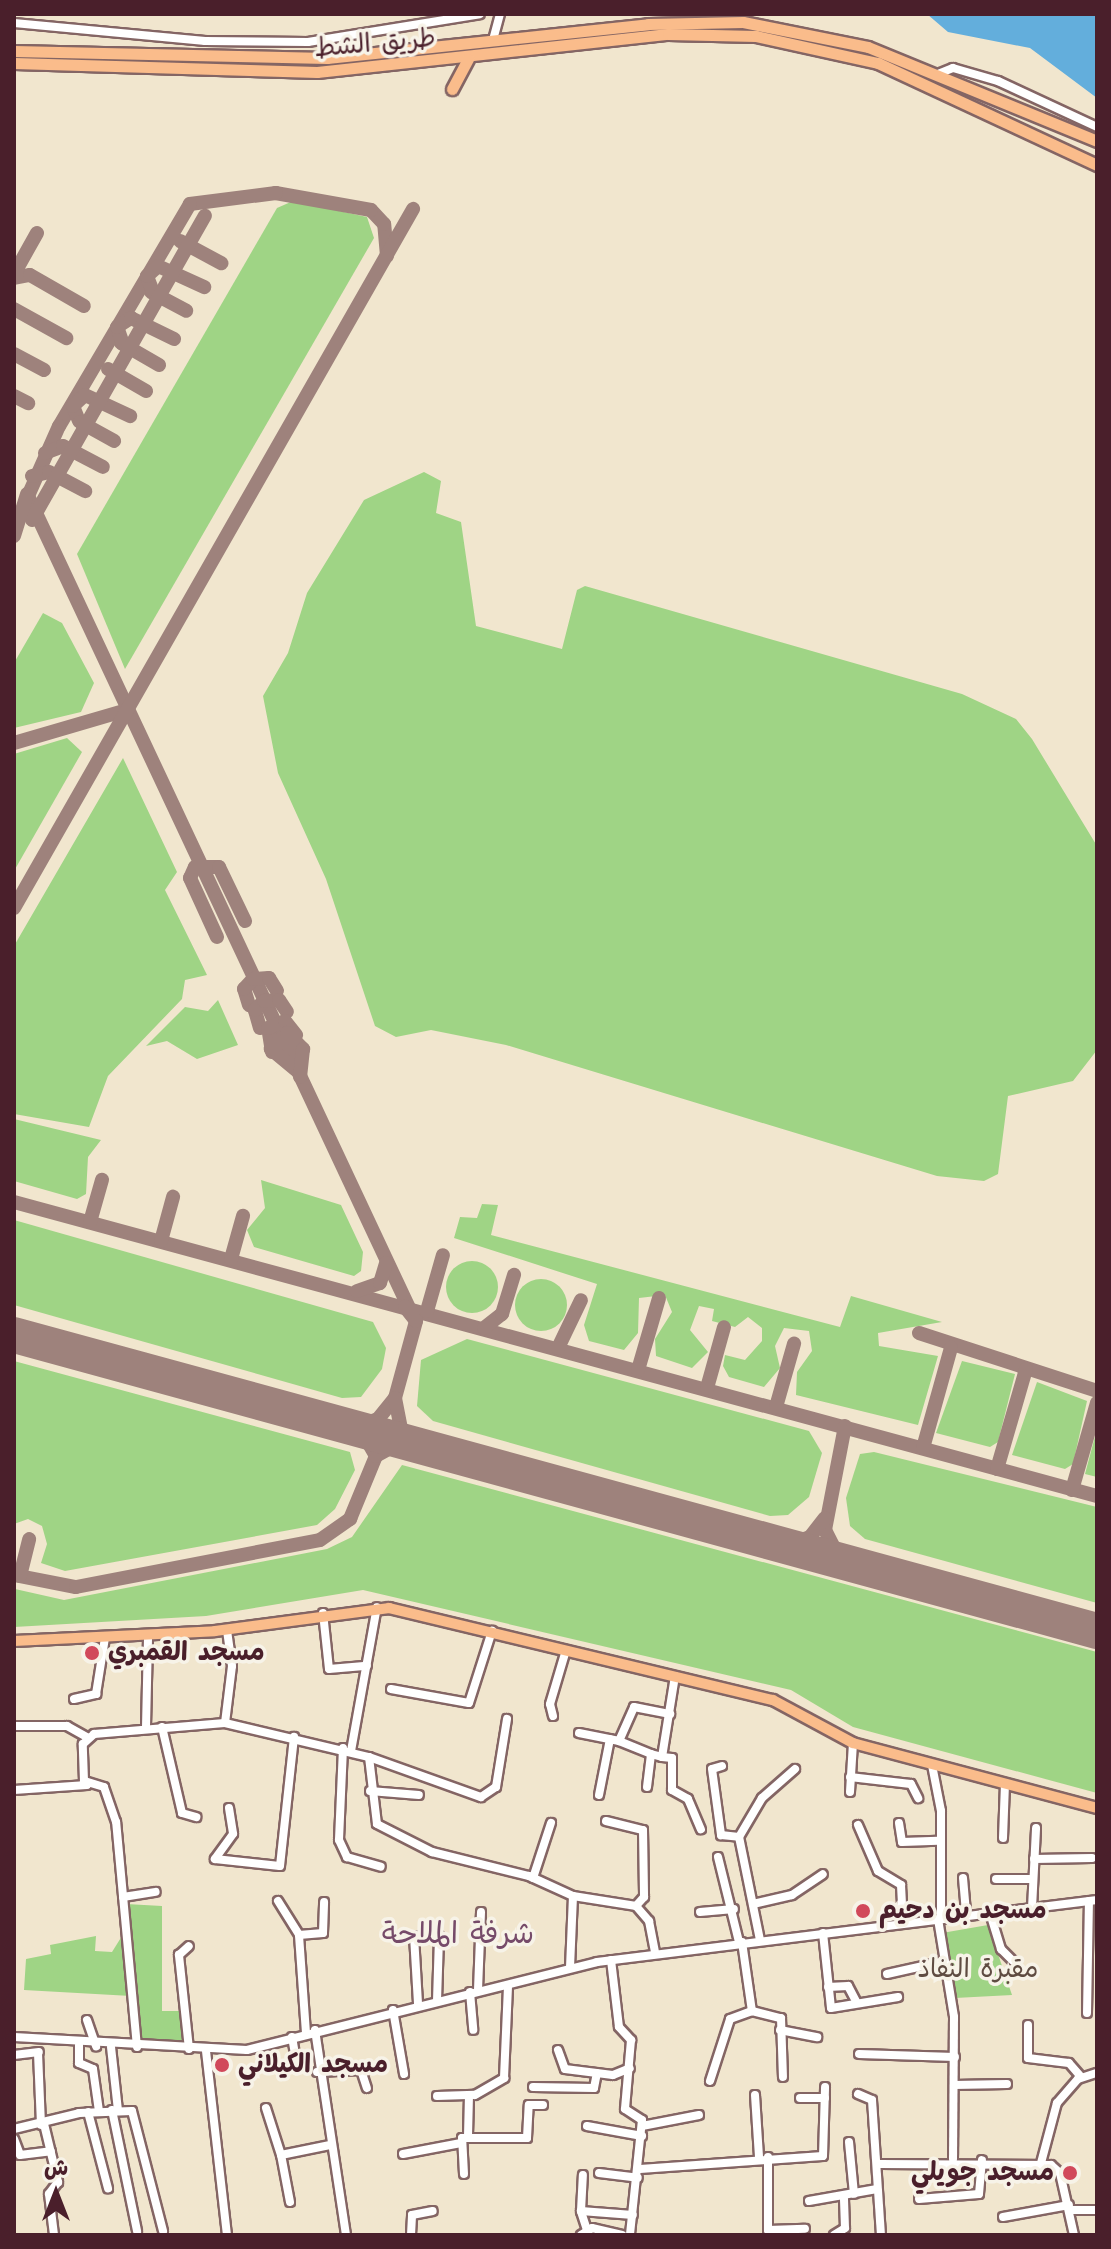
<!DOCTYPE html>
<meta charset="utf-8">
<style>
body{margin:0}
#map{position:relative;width:1111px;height:2249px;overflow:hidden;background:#f1e6ce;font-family:"Architects Daughter","Playpen Sans Arabic",sans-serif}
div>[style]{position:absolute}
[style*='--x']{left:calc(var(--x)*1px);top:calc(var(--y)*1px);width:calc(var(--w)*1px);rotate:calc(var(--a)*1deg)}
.green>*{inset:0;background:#9fd485}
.round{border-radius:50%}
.water>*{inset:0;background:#63aedc}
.taxiway>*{height:14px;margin:-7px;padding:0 7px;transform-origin:7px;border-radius:7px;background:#9e827c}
.runway>*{height:36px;margin:-18px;padding:0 18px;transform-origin:18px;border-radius:18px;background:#9e827c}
.roads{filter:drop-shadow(2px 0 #846564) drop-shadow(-2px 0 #846564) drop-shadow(0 2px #846564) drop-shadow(0 -2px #846564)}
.minor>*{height:8px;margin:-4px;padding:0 4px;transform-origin:4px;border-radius:4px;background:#fff}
.major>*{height:10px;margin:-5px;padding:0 5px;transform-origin:5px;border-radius:5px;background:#fabc8b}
.highway>*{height:11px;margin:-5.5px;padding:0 5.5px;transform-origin:5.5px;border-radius:5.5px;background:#fabc8b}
.dots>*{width:22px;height:22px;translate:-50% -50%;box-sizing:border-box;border:4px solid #f7f3e8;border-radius:50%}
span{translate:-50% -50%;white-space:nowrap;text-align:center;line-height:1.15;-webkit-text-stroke:7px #f7f3e8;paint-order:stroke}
.street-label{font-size:26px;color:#4a1f2b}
.poi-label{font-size:26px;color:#4a1f2b;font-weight:700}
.left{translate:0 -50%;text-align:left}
.right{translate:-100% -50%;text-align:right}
.park-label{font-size:26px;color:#5f4c42}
.quarter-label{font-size:30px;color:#764b6a}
.frame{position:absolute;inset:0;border:16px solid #4a1f2b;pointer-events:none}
.north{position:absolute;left:16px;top:2153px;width:80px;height:80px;-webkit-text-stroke:6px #f7f3e8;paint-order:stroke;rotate:0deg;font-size:22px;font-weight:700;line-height:32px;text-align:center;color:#4a1f2b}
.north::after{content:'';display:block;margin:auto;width:28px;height:36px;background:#4a1f2b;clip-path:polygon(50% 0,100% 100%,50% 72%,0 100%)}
</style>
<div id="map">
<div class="green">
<i style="clip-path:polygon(293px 201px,367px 217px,374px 238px,125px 669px,77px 554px,277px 208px)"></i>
<i style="clip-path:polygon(424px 472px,441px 481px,436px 513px,461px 522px,476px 626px,562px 649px,577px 590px,585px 586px,962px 694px,1016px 719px,1032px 739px,1097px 846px,1097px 1050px,1073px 1081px,1008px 1096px,998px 1174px,984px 1181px,937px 1176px,506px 1045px,431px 1030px,396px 1037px,375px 1026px,326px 879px,278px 773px,263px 696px,288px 653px,307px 593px,364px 500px)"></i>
<i style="clip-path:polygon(43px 613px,62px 623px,94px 683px,81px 712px,14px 728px,14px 663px)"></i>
<i style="clip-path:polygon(67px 738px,82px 752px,14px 871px,14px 754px)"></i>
<i style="clip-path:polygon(123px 758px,177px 872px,165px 890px,207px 975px,185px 980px,182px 999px,108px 1076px,89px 1127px,14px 1114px,14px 946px)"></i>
<i style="clip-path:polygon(218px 1000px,238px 1045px,197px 1059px,167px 1041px,146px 1046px,185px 1007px,208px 1011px)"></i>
<i style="clip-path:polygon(14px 1119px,101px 1140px,88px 1157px,86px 1194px,77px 1199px,14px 1181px)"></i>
<i style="clip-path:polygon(261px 1180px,341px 1205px,363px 1252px,361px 1271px,354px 1276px,254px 1247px,247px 1230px,265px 1208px)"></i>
<i style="clip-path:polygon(482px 1204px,498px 1205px,491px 1235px,840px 1327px,851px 1296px,942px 1322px,878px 1333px,879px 1346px,938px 1356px,918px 1425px,796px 1395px,797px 1372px,812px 1351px,809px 1331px,784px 1328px,775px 1346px,780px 1368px,764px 1387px,729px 1377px,723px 1366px,725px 1355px,745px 1360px,762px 1341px,762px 1328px,748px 1317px,735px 1327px,712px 1321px,714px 1309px,699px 1306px,690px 1330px,708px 1352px,692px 1368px,656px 1356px,655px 1339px,672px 1312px,665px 1295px,639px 1298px,638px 1333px,624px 1350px,589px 1341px,584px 1325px,597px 1284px,454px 1238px,460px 1217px,477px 1218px)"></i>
<i style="clip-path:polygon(14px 1220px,373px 1322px,386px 1348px,382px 1369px,361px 1397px,342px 1398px,14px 1305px)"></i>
<i class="round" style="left:446px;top:1261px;width:52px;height:52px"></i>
<i class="round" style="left:515px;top:1279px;width:52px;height:52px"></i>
<i style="clip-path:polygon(467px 1339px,809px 1431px,822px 1453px,809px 1497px,788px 1515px,770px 1516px,433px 1421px,417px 1406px,421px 1360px)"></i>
<i style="clip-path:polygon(14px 1361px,350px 1452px,355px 1470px,335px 1509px,317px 1525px,65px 1571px,41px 1563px,47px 1544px,42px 1526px,28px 1519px,14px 1524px)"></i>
<i style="clip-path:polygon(962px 1361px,1015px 1374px,998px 1442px,990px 1447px,936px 1433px)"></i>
<i style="clip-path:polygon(1037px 1382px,1087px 1401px,1073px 1464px,1065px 1469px,1012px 1455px)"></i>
<i style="clip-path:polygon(1097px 1429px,1097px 1477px,1085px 1474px)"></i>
<i style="clip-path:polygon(874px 1452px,1097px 1507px,1097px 1603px,865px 1539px,850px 1526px,846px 1498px,860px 1454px)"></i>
<i style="clip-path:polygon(402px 1465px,1097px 1652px,1097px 1793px,853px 1727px,791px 1690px,363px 1590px,206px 1616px,14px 1627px,15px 1589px,64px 1600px,327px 1549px,352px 1537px)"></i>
<i style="clip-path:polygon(126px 1904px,162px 1906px,162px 2011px,183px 2011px,184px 2042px,136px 2041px)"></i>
<i style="clip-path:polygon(988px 1925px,1012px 1995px,955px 1998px,942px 1933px)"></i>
<i style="clip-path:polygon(96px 1936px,95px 1951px,112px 1952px,122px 1936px,131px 1996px,24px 1990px,26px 1959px,51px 1954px,50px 1945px)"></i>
</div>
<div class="water">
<i style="clip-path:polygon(927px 14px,1097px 14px,1097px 98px,1030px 48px,948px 32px)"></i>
</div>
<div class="taxiway">
<i style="--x:180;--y:241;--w:47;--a:28.2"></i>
<i style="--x:387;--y:256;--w:32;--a:-95"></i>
<i style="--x:384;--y:224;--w:19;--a:-133"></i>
<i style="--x:371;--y:210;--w:97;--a:-169.9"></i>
<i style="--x:276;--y:193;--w:87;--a:172.7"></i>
<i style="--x:190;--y:204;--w:258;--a:120.5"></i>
<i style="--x:59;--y:426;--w:77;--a:113.9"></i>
<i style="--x:28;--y:496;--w:897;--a:64.86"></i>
<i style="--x:14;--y:274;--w:47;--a:-60.7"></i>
<i style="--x:14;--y:278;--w:16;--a:-11"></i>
<i style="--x:30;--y:275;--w:62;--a:29.9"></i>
<i style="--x:151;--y:292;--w:40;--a:28"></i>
<i style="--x:153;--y:292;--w:17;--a:-111"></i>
<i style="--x:147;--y:276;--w:15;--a:-42"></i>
<i style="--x:158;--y:266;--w:51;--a:24.5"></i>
<i style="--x:14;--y:309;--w:60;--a:29.1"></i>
<i style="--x:121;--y:343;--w:44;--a:30.1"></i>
<i style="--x:123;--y:344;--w:18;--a:-109"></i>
<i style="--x:117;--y:327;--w:17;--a:-33"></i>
<i style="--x:131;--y:318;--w:48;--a:26"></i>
<i style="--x:14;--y:354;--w:34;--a:28"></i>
<i style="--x:108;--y:369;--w:44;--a:30.1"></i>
<i style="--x:14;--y:396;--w:16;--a:27"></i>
<i style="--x:79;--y:421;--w:16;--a:-112"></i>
<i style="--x:73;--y:406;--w:16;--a:-43"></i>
<i style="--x:85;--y:395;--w:50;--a:25"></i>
<i style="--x:80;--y:422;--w:39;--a:29"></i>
<i style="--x:45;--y:453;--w:19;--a:-21"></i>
<i style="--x:63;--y:446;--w:45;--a:27.7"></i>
<i style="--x:32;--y:476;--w:17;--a:-13"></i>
<i style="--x:49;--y:472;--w:41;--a:27.8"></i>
<i style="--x:32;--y:520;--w:350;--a:-60.4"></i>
<i style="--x:14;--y:536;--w:44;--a:-72.8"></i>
<i style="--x:14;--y:743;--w:118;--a:-16.3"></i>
<i style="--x:14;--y:908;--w:805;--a:-60.28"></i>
<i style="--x:217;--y:937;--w:65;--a:-114.6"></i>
<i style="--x:190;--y:878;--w:12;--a:-66"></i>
<i style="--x:195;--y:867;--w:24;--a:0"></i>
<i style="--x:219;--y:867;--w:60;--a:64.3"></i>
<i style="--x:249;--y:1005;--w:17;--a:-107"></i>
<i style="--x:244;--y:989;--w:13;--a:-48"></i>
<i style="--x:253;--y:979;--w:16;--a:-4"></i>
<i style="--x:269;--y:978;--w:15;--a:58"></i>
<i style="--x:260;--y:1028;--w:19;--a:-106"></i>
<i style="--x:255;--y:1010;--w:13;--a:-45"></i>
<i style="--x:264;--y:1001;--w:15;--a:-4"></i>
<i style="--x:279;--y:1000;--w:14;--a:56"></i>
<i style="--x:272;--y:1052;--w:24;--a:-99"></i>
<i style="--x:268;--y:1028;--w:18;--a:-22"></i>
<i style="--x:285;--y:1021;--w:18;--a:52"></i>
<i style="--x:296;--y:1070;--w:33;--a:-140"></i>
<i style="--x:271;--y:1049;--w:23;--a:-45"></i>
<i style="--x:287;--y:1033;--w:23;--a:45"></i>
<i style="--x:303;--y:1049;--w:28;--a:96"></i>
<i style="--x:14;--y:1202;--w:1122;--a:15.19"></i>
<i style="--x:90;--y:1222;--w:44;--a:-74.1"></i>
<i style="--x:161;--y:1241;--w:46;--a:-74.7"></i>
<i style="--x:231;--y:1259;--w:45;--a:-74.4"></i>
<i style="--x:357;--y:1291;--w:24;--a:-19"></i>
<i style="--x:380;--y:1283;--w:21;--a:-73"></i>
<i style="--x:427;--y:1311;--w:58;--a:-74.1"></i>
<i style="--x:484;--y:1328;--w:23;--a:-38"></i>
<i style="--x:502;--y:1314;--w:41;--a:-72.9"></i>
<i style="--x:919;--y:1333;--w:187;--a:18"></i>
<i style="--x:558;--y:1348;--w:53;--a:-64.4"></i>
<i style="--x:638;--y:1370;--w:75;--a:-73.7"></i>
<i style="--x:707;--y:1388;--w:63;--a:-74.4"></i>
<i style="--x:395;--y:1398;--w:80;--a:-74.7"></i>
<i style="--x:416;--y:1321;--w:18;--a:-128"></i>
<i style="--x:776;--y:1407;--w:66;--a:-74.1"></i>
<i style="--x:845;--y:1426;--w:106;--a:100.9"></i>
<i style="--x:825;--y:1530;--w:22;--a:63"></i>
<i style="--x:835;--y:1550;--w:25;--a:37"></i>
<i style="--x:352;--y:1428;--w:28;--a:-19"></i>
<i style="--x:378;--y:1419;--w:27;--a:-51"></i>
<i style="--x:395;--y:1398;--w:31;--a:79"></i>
<i style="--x:401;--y:1428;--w:34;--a:38"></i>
<i style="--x:361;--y:1430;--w:30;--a:60"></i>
<i style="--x:923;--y:1448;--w:104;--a:-74.4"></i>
<i style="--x:997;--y:1469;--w:104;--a:-73.8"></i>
<i style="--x:1072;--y:1490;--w:91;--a:-74"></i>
<i style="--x:784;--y:1546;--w:28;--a:-19"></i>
<i style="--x:810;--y:1537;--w:24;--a:-52"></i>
<i style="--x:14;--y:1575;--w:63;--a:11"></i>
<i style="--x:76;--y:1587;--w:248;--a:-10.9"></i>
<i style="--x:320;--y:1540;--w:37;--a:-35"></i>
<i style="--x:350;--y:1519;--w:68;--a:-67.6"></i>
<i style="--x:376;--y:1456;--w:31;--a:-29"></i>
<i style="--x:20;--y:1576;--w:38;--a:-76"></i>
</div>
<div class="runway">
<i style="--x:14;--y:1335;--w:1123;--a:15.29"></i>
</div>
<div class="roads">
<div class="minor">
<i style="--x:14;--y:23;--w:192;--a:5.4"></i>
<i style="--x:205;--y:41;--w:103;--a:0.6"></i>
<i style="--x:308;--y:42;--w:174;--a:-9.2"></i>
<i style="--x:493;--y:40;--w:27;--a:-75"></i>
<i style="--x:938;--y:74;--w:16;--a:-22"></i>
<i style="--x:953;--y:68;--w:47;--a:16.1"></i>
<i style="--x:998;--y:81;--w:109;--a:24.9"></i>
<i style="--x:323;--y:1613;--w:56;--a:83.9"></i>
<i style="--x:329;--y:1669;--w:38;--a:-5"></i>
<i style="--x:391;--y:1689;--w:79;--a:10.2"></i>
<i style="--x:469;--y:1703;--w:76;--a:-72.3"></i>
<i style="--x:74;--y:1699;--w:23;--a:-13"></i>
<i style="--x:96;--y:1694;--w:57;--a:-80.9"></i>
<i style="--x:553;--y:1716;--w:12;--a:-104"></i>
<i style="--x:550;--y:1704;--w:56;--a:-73.5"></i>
<i style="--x:225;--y:1723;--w:57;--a:-83"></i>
<i style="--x:232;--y:1666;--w:37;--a:-98"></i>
<i style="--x:14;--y:1726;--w:53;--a:0"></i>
<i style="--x:67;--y:1726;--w:23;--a:29"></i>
<i style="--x:146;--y:1727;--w:91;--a:-88.7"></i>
<i style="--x:162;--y:1727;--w:88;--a:76.9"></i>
<i style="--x:182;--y:1813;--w:15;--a:16"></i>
<i style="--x:579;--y:1733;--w:41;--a:11.3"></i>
<i style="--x:619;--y:1741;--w:37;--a:-66"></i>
<i style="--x:634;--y:1707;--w:37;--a:11"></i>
<i style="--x:619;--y:1741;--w:35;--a:22"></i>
<i style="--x:343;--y:1748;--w:92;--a:92.5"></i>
<i style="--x:339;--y:1840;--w:19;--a:65"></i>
<i style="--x:347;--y:1857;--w:35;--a:16"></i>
<i style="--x:351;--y:1751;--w:146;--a:-79.8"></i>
<i style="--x:369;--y:1757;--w:119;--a:19.7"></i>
<i style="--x:481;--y:1797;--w:18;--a:-34"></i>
<i style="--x:496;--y:1787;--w:69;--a:-80.8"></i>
<i style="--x:662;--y:1757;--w:10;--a:6"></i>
<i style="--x:672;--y:1758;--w:32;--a:90"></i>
<i style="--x:672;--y:1790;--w:18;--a:29"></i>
<i style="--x:688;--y:1799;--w:33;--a:67"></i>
<i style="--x:932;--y:1765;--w:47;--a:78.9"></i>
<i style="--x:941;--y:1811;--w:107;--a:90"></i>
<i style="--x:722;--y:1766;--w:10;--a:163"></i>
<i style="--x:712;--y:1769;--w:67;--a:82.2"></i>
<i style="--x:721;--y:1835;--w:18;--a:6"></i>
<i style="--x:850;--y:1777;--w:61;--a:6.5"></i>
<i style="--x:911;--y:1784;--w:16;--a:63"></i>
<i style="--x:647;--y:1787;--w:33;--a:-83"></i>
<i style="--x:651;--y:1754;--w:11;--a:15"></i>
<i style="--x:662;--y:1757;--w:82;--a:-80.9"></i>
<i style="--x:14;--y:1790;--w:73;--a:-3.9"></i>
<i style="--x:370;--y:1791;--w:49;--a:4.7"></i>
<i style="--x:850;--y:1792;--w:49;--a:-86.5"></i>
<i style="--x:599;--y:1795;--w:57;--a:-78.9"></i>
<i style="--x:229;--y:1808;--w:26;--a:81"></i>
<i style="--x:233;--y:1834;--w:31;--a:126"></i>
<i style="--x:215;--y:1859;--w:65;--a:6.1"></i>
<i style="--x:280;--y:1866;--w:130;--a:-83.8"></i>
<i style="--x:606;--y:1821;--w:38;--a:14"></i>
<i style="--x:643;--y:1830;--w:67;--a:89.1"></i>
<i style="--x:644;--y:1897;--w:12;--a:132"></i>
<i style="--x:899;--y:1823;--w:19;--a:81"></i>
<i style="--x:902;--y:1842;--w:36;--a:-2"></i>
<i style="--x:858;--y:1825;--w:50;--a:66.5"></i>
<i style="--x:878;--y:1871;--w:27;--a:31"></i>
<i style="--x:901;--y:1885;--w:38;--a:87"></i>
<i style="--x:1003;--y:1838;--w:54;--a:-87.9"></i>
<i style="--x:718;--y:1857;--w:88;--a:76.1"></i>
<i style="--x:1034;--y:1859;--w:58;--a:-1"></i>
<i style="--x:533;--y:1878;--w:58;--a:-71.9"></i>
<i style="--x:963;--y:1878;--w:38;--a:85"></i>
<i style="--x:996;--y:1879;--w:37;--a:0"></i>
<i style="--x:573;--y:1896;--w:64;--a:9"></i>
<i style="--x:636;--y:1906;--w:20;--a:49"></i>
<i style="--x:649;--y:1921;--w:32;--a:79"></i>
<i style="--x:123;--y:1897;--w:33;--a:-9"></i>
<i style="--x:278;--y:1901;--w:40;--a:58"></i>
<i style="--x:753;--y:1904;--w:40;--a:-13"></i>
<i style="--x:792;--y:1895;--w:37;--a:-34"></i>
<i style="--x:1032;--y:1908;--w:80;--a:-87.1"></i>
<i style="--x:700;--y:1912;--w:34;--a:-5"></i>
<i style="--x:990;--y:1913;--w:38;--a:73"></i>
<i style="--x:1001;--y:1949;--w:17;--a:45"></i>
<i style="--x:938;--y:1919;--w:99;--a:80.7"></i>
<i style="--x:954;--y:2017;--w:142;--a:90.4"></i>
<i style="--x:823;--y:1933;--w:75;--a:83.9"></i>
<i style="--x:831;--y:2008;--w:68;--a:-9.3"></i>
<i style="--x:414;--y:1936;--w:68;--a:86.6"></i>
<i style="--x:760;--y:1940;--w:105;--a:-101.5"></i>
<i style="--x:739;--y:1837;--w:45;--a:-59.5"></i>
<i style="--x:762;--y:1798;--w:44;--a:-41.3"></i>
<i style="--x:742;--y:1942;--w:70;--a:81.8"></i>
<i style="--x:752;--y:2011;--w:30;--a:14"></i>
<i style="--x:781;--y:2018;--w:59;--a:88.1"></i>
<i style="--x:611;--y:1960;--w:67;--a:83.2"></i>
<i style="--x:619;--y:2027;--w:18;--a:47"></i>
<i style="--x:631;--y:2040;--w:69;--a:95"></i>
<i style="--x:625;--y:2109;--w:20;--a:33"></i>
<i style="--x:642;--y:2120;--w:116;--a:96"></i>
<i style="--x:887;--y:1974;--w:59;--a:-12.6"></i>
<i style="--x:828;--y:1987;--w:20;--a:-3"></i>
<i style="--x:848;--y:1986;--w:17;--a:62"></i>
<i style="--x:478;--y:1990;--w:78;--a:-87.8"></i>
<i style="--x:470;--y:1992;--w:38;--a:85"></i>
<i style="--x:437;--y:2001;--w:65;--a:-88.2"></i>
<i style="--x:393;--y:2010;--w:65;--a:80.2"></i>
<i style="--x:1087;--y:2013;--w:112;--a:-89"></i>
<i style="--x:87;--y:2020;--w:28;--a:71"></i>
<i style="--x:1028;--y:2025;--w:33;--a:90"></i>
<i style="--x:1028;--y:2058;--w:41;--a:7"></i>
<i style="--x:1069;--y:2063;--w:18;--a:49"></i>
<i style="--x:315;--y:2030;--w:207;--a:81.4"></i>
<i style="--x:780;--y:2030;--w:38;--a:11"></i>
<i style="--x:306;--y:2033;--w:98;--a:-94.1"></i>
<i style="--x:299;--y:1935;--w:24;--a:-5"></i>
<i style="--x:323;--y:1933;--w:31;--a:-88"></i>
<i style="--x:14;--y:2037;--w:233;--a:3.2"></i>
<i style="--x:247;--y:2050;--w:361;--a:-14.1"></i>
<i style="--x:597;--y:1962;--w:504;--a:-7.07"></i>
<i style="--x:292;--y:2037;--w:23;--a:80"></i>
<i style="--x:79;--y:2045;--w:18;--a:90"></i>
<i style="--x:79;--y:2063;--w:15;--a:23"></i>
<i style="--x:93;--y:2069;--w:42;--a:81.9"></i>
<i style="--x:111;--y:2047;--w:63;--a:83.7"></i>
<i style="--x:137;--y:2047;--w:226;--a:-95.3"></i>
<i style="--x:116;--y:1822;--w:37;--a:-109"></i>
<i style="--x:104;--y:1787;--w:21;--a:-163"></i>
<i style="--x:84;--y:1781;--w:37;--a:-92"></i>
<i style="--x:83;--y:1744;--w:15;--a:-42"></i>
<i style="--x:94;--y:1734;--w:131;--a:-4.8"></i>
<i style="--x:225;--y:1723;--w:148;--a:13.3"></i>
<i style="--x:369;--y:1757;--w:67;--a:83.2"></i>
<i style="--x:377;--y:1824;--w:62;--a:27"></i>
<i style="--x:432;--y:1852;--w:100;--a:13.9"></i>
<i style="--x:529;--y:1876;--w:48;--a:24.4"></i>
<i style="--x:573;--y:1896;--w:72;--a:92.4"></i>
<i style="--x:189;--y:2049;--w:95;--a:-96.1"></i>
<i style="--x:179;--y:1955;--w:13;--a:-42"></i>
<i style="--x:558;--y:2050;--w:20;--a:70"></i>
<i style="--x:565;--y:2069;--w:48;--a:7.1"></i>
<i style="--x:613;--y:2075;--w:18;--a:-22"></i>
<i style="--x:206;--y:2051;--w:185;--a:83.5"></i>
<i style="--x:38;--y:2053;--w:72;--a:87.6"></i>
<i style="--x:859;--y:2054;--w:96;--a:1.8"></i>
<i style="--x:14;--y:2055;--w:25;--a:-7"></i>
<i style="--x:317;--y:2072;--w:44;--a:-2.6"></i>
<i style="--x:361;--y:2070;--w:19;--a:72"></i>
<i style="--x:710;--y:2081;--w:65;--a:-72.1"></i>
<i style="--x:730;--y:2019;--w:23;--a:-20"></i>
<i style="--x:954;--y:2085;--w:53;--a:-1.1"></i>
<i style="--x:533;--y:2087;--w:61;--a:0.9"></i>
<i style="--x:594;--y:2088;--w:15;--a:-79"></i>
<i style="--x:858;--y:2094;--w:15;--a:23"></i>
<i style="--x:872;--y:2100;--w:135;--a:86.2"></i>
<i style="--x:755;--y:2095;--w:62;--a:86.3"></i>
<i style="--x:437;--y:2096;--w:38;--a:-2"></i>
<i style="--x:475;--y:2095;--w:34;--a:-30"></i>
<i style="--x:504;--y:2078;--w:91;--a:-87.5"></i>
<i style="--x:800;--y:2098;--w:25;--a:0"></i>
<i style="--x:266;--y:2108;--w:49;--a:72.3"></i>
<i style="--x:112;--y:2110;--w:124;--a:78.3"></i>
<i style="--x:88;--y:2112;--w:79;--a:75.3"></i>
<i style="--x:44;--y:2124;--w:60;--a:76.4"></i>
<i style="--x:58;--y:2182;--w:15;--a:127"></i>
<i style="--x:49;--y:2194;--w:41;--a:83"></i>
<i style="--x:587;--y:2126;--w:56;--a:10.3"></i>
<i style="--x:642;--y:2126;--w:58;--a:-10.9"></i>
<i style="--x:14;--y:2129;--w:67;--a:-13.8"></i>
<i style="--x:79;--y:2113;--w:53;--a:-2.2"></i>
<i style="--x:132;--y:2111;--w:124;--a:75.5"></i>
<i style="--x:468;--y:2136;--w:41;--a:-88.6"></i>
<i style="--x:14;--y:2139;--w:17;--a:69"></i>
<i style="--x:20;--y:2155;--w:31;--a:-7"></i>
<i style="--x:849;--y:2142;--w:52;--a:84.5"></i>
<i style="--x:403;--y:2154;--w:59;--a:-10.7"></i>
<i style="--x:768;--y:2157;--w:73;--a:90"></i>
<i style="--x:768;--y:2230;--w:37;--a:-2"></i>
<i style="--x:1041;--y:2163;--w:62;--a:-75.1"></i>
<i style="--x:1057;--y:2103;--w:32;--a:-49"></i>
<i style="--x:1078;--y:2079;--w:20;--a:-18"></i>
<i style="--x:880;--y:2164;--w:171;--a:0.3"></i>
<i style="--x:1051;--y:2165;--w:12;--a:42"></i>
<i style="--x:1060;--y:2173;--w:64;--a:77.3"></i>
<i style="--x:640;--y:2169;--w:183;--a:-4.1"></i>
<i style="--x:823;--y:2156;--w:69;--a:-88.3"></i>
<i style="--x:599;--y:2173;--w:39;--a:7"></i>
<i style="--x:464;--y:2174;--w:36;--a:-93"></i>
<i style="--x:462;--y:2138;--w:65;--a:0"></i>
<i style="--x:527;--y:2138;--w:33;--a:-87"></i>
<i style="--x:529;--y:2105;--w:14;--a:0"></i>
<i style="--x:919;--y:2199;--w:60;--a:-4.8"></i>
<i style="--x:979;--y:2194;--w:34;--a:-85"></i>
<i style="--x:809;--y:2201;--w:69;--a:-10"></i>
<i style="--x:290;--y:2202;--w:48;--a:-100.8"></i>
<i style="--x:281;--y:2155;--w:50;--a:-11.5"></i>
<i style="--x:1070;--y:2210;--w:27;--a:0"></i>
<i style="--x:581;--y:2211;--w:36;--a:-87"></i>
<i style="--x:1003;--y:2217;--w:67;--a:-10.3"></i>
<i style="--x:587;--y:2230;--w:20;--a:-108"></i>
<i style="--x:581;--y:2211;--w:52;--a:4.4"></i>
<i style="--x:411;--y:2235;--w:20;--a:-87"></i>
<i style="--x:412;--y:2215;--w:21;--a:-11"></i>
<i style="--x:581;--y:2235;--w:13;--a:-32"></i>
<i style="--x:592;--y:2228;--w:31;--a:13"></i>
<i style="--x:834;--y:2235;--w:13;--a:-32"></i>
<i style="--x:845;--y:2228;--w:32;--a:-92"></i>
</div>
<div class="major">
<i style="--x:14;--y:1641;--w:201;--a:-2.8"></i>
<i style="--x:215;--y:1631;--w:176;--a:-7.5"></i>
<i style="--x:389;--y:1608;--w:395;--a:13.5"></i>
<i style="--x:773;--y:1700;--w:91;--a:28.3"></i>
<i style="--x:853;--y:1743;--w:253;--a:14.9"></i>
</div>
<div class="highway">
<i style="--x:14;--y:51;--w:313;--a:1.3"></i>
<i style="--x:327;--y:58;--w:323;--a:-6"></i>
<i style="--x:648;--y:24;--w:95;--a:-1.2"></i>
<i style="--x:743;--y:22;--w:127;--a:11.3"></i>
<i style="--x:868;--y:47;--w:248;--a:22.3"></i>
<i style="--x:14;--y:63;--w:303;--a:1.7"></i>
<i style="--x:317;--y:72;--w:353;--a:-6.2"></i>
<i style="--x:668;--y:34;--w:88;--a:1.3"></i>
<i style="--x:756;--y:36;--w:125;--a:12.5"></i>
<i style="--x:878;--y:63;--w:242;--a:25"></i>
<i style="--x:452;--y:89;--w:34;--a:-62"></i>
</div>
</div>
<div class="dots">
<i style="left:92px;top:1653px;background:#d1495b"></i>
<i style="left:863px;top:1911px;background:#d1495b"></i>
<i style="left:222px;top:2065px;background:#d1495b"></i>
<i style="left:1070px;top:2173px;background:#d1495b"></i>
</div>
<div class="street-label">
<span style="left:375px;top:44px;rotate:-5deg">طريق الشط</span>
</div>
<div class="poi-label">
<span class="left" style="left:108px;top:1653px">مسجد القمبري</span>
<span class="left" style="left:879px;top:1911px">مسجد بن دحيم</span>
<span class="left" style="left:238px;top:2065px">مسجد الكيلاني</span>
<span class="right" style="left:1054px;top:2173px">مسجد جويلي</span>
</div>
<div class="park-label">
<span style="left:978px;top:1970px">مقبرة النفاذ</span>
</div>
<div class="quarter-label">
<span style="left:458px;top:1934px">شرفة الملاحة</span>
</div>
<div class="frame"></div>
<div class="north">ش</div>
</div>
